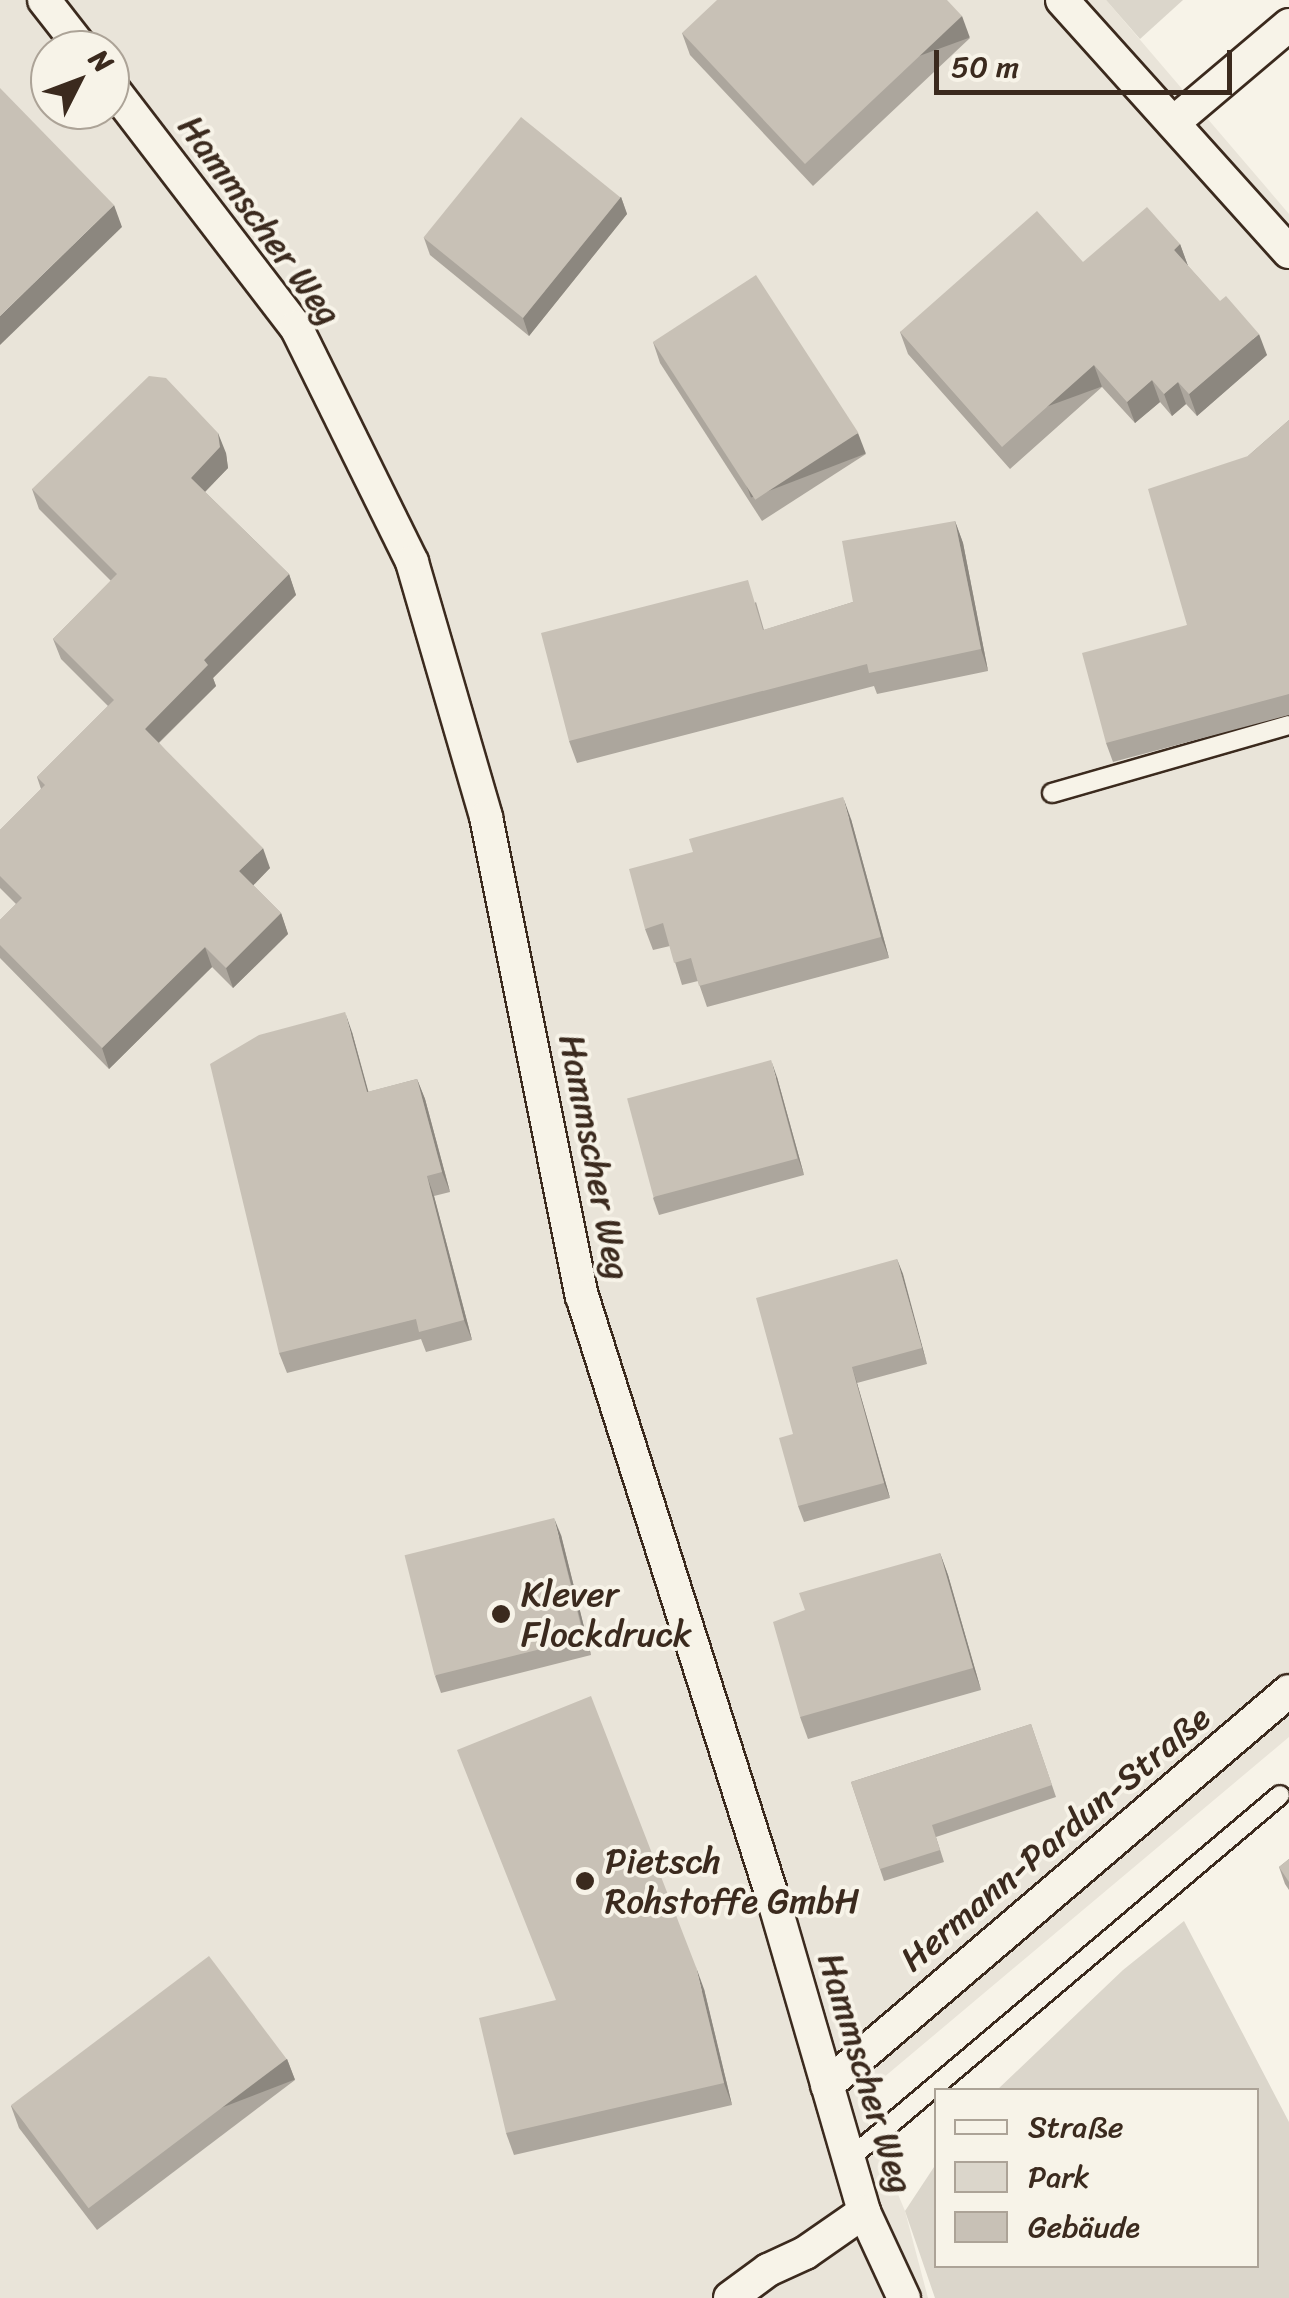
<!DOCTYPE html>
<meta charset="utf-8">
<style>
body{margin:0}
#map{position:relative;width:1289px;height:2298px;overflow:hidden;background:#f7f3e8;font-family:Sriracha,sans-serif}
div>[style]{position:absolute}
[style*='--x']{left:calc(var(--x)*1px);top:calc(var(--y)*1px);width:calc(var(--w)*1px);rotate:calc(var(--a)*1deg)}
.built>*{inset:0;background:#e9e4d9}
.green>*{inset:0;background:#dbd6cb}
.roads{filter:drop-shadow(2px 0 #3b2a1e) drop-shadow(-2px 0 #3b2a1e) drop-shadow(0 2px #3b2a1e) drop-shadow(0 -2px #3b2a1e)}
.service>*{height:18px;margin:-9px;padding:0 9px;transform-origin:9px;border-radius:9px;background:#f7f3e8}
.minor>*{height:32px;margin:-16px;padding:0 16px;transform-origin:16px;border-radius:16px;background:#f7f3e8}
.wall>*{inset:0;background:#aca69d}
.shaded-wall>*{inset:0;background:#8c877f;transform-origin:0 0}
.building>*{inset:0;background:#c8c1b6;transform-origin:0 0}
.dots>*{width:28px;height:28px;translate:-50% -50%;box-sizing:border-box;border:5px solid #f7f3e8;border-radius:50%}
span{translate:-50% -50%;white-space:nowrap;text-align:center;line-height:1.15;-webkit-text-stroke:8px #f7f3e8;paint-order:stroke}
.street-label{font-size:35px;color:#3b2a1e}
.poi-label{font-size:35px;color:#3b2a1e}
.left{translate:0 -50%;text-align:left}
.legend{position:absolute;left:934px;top:2088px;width:325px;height:180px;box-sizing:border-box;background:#f7f3e8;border:2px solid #aca397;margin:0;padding:12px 18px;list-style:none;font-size:30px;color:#3b2a1e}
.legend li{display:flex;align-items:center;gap:20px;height:50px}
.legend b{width:50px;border:2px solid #aca397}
.north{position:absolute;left:30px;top:30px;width:100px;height:100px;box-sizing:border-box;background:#f7f3e8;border:2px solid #aca397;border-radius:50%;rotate:48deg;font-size:28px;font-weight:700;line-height:40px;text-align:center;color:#3b2a1e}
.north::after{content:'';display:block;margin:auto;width:35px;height:45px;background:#3b2a1e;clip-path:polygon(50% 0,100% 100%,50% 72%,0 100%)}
.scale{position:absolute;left:934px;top:50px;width:298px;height:45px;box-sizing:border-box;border:5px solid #3b2a1e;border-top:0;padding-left:12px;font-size:30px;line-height:35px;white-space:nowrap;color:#3b2a1e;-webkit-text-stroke:8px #f7f3e8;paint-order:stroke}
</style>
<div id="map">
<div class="built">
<i style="clip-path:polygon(evenodd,0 0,1106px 0,1289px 214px,1289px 1737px,858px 2099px,905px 2211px,928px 2298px,0 2298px,0 0,50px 50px,110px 50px,110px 110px,50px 110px,50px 50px)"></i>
</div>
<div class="green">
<i style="clip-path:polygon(1106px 0,1183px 0,1140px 39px)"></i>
<i style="clip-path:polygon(1184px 1921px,1289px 2122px,1289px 2298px,935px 2298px,905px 2211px,936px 2164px,936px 2266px,1256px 2266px,1256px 2090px,997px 2090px,1123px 1970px)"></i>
</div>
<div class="roads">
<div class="service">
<i style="--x:1052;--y:793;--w:247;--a:-16"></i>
<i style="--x:849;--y:2159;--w:564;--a:-40.18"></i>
</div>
<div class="minor">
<i style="--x:44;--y:0;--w:63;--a:52"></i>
<i style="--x:1062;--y:0;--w:339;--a:48"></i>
<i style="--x:110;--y:85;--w:305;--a:52.5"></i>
<i style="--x:296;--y:327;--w:262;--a:63.7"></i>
<i style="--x:412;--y:562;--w:266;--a:73.8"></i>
<i style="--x:486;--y:817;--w:489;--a:78.7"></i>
<i style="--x:582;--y:1296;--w:639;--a:72.42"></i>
<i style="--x:775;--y:1905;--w:320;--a:73.8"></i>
<i style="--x:864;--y:2212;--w:95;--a:65.1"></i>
<i style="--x:1173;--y:123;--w:152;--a:-40.2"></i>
<i style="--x:827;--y:2085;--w:607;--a:-40.46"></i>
<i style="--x:730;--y:2298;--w:47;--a:-36.4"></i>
<i style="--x:768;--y:2270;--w:41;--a:-24.7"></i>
<i style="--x:805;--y:2253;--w:72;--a:-34.8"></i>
</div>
</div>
<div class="wall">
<i style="clip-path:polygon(682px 33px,970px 38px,813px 186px,690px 55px)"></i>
<i style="clip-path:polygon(621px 197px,627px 214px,529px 336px,430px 255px,424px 238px)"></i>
<i style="clip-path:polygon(1180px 244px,1188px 266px,1267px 355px,1197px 416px,1186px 404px,1172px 416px,1160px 402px,1135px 423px,1102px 387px,1010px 469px,908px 354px,900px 332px,1083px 262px)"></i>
<i style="clip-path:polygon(653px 342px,866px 454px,762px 521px,660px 363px)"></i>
<i style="clip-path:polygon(1289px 420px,1289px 715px,1113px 762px,1106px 743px,1187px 625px,1248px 456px)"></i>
<i style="clip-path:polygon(226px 453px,228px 468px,205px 492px,289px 574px,296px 595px,213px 678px,216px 686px,159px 743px,270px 868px,253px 885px,281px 913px,288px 934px,233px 988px,212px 967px,109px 1069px,0 958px,0 920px,16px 904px,0 888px,0 830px,41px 789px,37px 777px,108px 706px,61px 659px,53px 639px,111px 581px,39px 509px,32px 489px)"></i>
<i style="clip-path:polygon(955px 521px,963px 543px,988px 671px,877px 694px,874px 686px,577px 763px,569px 741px,756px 602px,764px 630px,853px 602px)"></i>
<i style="clip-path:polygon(851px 819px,889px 958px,707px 1007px,698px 981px,682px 985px,670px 946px,653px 950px,645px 929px)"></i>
<i style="clip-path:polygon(352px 1032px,368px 1092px,417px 1079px,425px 1099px,450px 1192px,434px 1196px,472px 1340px,426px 1352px,421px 1339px,287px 1373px,279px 1353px)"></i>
<i style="clip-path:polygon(777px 1077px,804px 1175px,659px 1215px,653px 1198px)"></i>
<i style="clip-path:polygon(897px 1259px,927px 1364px,857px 1383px,890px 1498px,804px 1522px,798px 1506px,793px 1434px)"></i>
<i style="clip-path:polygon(561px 1535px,591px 1655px,441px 1693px,435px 1676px)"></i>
<i style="clip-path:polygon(940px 1553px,948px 1575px,981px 1690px,808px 1739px,800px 1717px)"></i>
<i style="clip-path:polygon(1031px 1724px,1056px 1797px,936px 1837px,944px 1862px,884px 1881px,851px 1782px)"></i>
<i style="clip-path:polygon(1289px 1859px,1289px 1890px,1285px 1884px,1279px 1867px)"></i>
<i style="clip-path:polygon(704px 1989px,732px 2105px,514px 2155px,506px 2133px)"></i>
<i style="clip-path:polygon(287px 2059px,295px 2080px,97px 2230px,19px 2128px,11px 2106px)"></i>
</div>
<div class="shaded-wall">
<i style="left:962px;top:16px;width:23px;height:216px;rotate:70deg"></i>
<i style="clip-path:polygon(621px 197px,627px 214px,529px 336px,523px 318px)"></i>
<i style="clip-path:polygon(114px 205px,122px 227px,0 345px,0 316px)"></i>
<i style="clip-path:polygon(1180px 244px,1188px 266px,1174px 250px)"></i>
<i style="clip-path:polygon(1259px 334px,1267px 355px,1197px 416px,1189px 394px)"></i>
<i style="left:1094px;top:365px;width:23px;height:123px;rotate:70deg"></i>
<i style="clip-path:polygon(1152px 380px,1160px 402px,1135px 423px,1127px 402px)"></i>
<i style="clip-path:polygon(1178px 382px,1186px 404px,1172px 416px,1164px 394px)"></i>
<i style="clip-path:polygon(218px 433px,226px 453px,228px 468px,199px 498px,191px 478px)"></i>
<i style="left:858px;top:433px;width:22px;height:123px;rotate:69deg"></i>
<i style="clip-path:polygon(955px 521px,963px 543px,988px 671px,981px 649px)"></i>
<i style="clip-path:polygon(289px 574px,296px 595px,213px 678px,216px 686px,152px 749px,145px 729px,204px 660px)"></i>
<i style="clip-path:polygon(843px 797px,851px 819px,889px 958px,881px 937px)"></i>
<i style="clip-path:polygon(263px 848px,270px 868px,247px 892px,239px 871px)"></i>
<i style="clip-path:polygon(281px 913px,288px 934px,233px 988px,226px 968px)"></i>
<i style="clip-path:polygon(205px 947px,212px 967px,109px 1069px,102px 1048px)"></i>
<i style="clip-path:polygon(345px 1012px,352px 1032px,374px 1112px,367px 1092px)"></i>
<i style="clip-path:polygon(771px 1060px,777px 1077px,804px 1175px,798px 1158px)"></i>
<i style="clip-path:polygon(417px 1079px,425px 1099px,450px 1192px,442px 1172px)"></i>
<i style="clip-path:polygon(427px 1176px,434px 1196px,472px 1340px,464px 1320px)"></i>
<i style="clip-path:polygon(897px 1259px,903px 1274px,927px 1364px,922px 1348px)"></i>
<i style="clip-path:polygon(852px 1367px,857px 1383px,890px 1498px,884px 1483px)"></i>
<i style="clip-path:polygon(554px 1518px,561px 1535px,591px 1655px,585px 1638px)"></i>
<i style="clip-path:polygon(940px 1553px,948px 1575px,981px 1690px,973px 1668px)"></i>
<i style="clip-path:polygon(696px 1967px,704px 1989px,732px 2105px,724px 2083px)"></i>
<i style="left:287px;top:2059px;width:22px;height:248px;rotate:69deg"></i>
</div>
<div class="building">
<i style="clip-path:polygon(717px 0,947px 0,962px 16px,805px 164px,682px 33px)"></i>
<i style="clip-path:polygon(0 88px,114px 205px,0 316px)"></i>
<i style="left:521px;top:117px;width:128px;height:155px;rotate:39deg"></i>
<i style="clip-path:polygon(1147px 207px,1180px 244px,1174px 250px,1220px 301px,1226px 296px,1259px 334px,1189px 394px,1178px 382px,1164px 394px,1152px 380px,1127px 402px,1094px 365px,1002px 447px,900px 332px,1037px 211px,1083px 262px)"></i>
<i style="left:756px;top:275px;width:188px;height:123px;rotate:57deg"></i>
<i style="clip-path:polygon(149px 376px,166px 378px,218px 433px,220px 447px,191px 478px,289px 574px,204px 660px,208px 665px,145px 729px,263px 848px,239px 871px,281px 913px,226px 968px,205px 947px,102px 1048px,0 945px,0 920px,22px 898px,0 876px,0 830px,45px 785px,37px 777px,114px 700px,53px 639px,117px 574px,32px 489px)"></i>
<i style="clip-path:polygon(1289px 420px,1289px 694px,1106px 743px,1082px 653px,1187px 625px,1148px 489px,1248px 456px)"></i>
<i style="clip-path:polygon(955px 521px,981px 649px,869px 673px,867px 664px,569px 741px,541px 633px,748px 580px,763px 630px,853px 602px,842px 541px)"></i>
<i style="clip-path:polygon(843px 797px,881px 937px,699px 986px,691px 958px,674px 963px,663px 923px,645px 929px,629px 869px,693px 852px,689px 839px)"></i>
<i style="clip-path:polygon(345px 1012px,367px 1092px,417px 1079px,442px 1172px,427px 1176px,464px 1320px,419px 1332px,416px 1319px,279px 1353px,210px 1064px,259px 1035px)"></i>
<i style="left:771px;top:1060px;width:102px;height:149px;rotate:75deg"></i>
<i style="clip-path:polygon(897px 1259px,922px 1348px,852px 1367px,884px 1483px,798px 1506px,779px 1438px,793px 1434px,756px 1298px)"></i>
<i style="left:554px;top:1518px;width:124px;height:154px;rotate:76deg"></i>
<i style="clip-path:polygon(940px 1553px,973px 1668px,800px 1717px,773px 1622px,805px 1610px,799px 1593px)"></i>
<i style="clip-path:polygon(591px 1696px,696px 1967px,724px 2083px,506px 2133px,479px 2018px,556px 2000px,457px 1750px)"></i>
<i style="clip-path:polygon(1031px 1724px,1052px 1785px,932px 1825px,940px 1850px,880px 1869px,851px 1782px)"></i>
<i style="clip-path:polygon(1289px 1859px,1289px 1882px,1279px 1867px)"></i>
<i style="left:209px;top:1956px;width:129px;height:248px;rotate:53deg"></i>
</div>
<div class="dots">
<i style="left:501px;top:1614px;background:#3b2a1e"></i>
<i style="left:585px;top:1881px;background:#3b2a1e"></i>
</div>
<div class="street-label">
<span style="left:260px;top:220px;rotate:54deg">Hammscher Weg</span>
<span style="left:595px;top:1157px;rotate:79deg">Hammscher Weg</span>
<span style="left:1055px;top:1838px;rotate:-40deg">Hermann-Pardun-Straße</span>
<span style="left:866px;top:2073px;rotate:73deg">Hammscher Weg</span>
</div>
<div class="poi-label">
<span class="left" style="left:521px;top:1614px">Klever<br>Flockdruck</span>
<span class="left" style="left:605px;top:1881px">Pietsch<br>Rohstoffe GmbH</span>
</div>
<ul class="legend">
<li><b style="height:12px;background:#f7f3e8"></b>Straße</li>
<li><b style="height:28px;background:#dbd6cb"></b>Park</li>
<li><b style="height:28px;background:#c8c1b6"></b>Gebäude</li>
</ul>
<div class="north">N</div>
<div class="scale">50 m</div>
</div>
